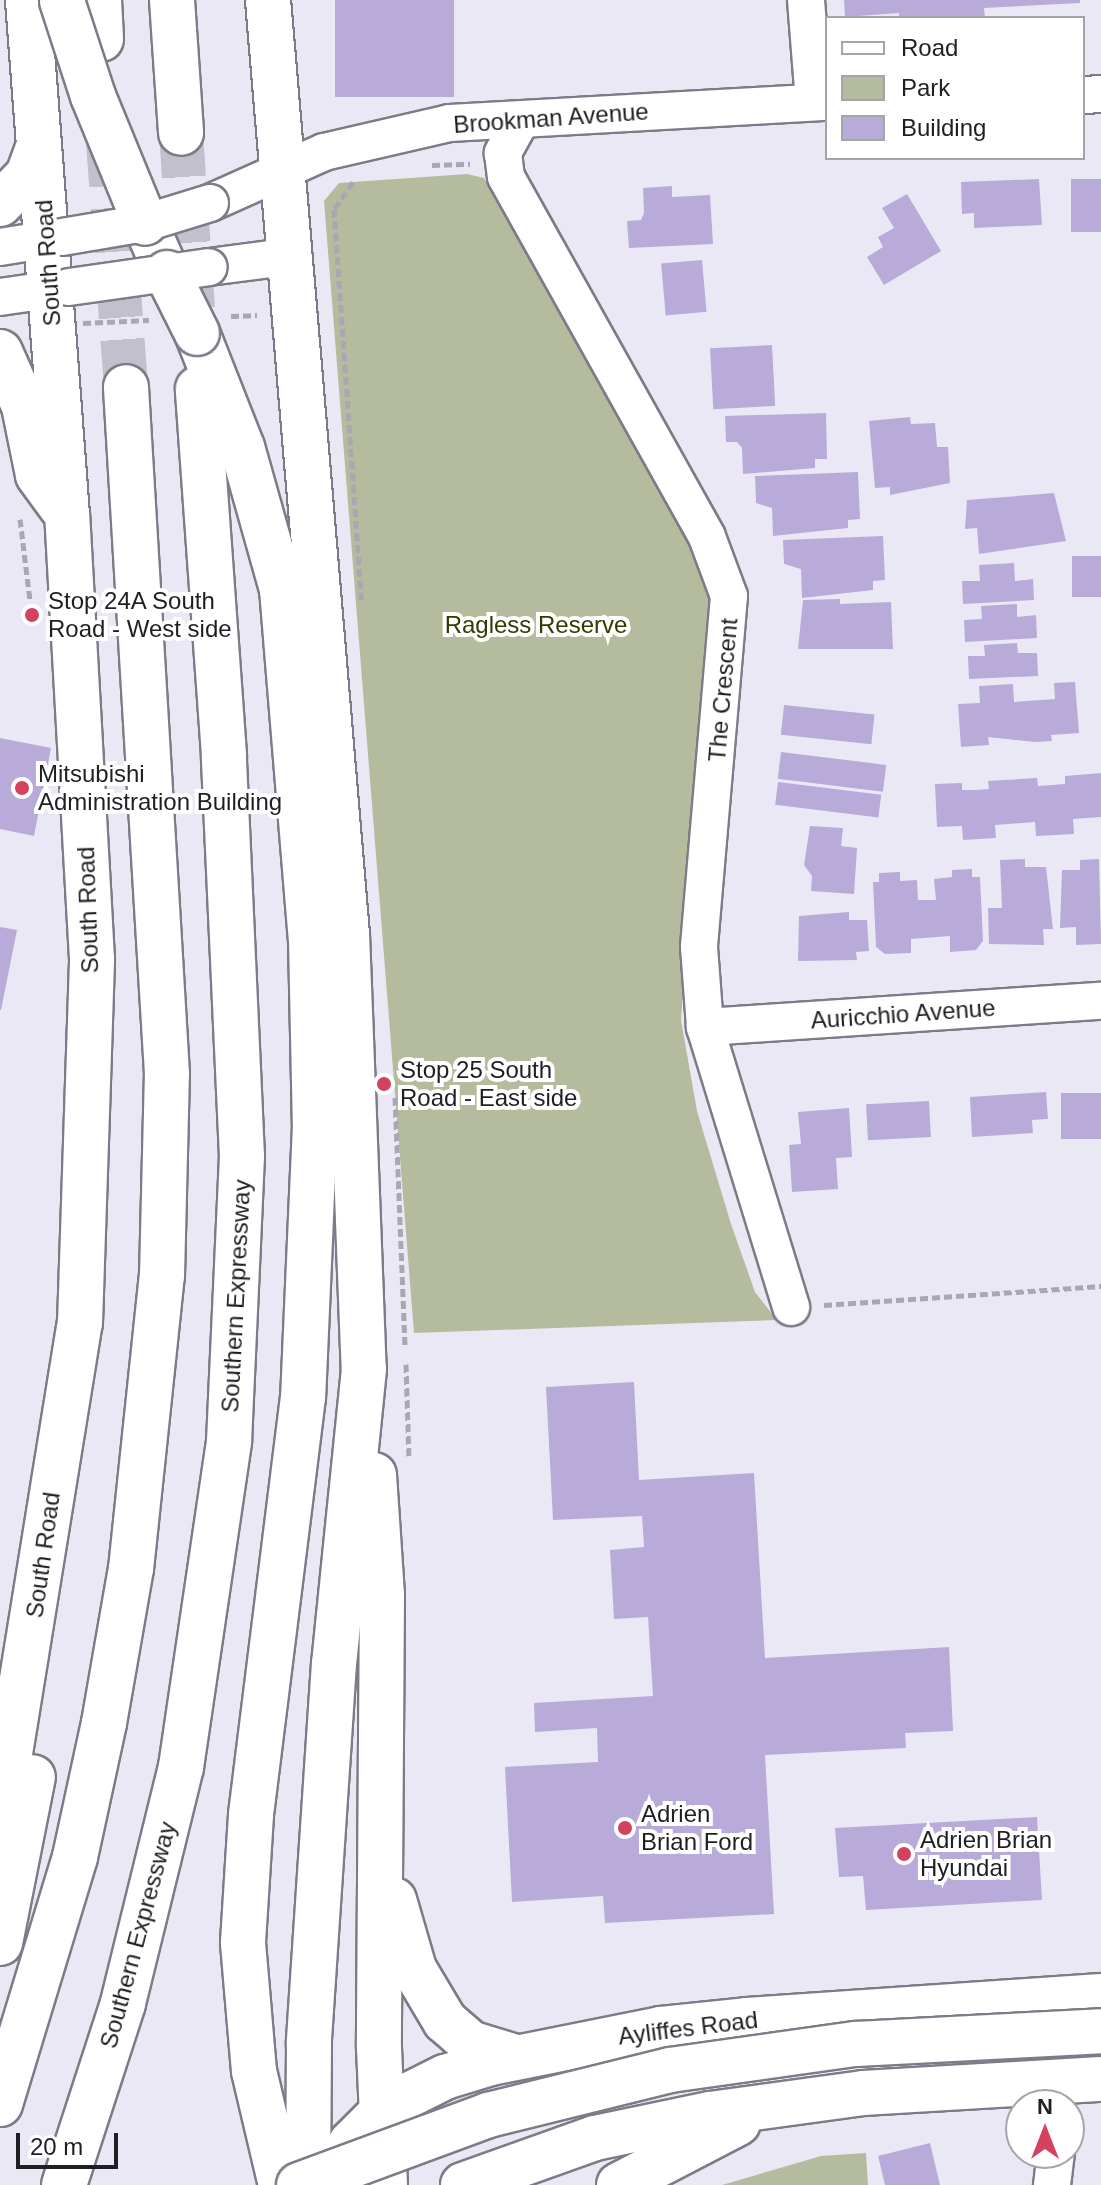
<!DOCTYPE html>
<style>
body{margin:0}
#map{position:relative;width:1101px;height:2185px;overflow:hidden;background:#ebe8f6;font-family:Arial,sans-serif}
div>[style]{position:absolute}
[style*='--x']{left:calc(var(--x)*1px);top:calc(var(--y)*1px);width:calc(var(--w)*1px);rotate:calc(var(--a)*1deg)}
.green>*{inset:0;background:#b4bc9d}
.building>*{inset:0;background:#b8abda;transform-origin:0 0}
.highway-tunnel>*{height:44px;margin-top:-22px;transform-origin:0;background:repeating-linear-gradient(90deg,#c2c0cc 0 44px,transparent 0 66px)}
.path>*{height:5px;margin-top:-2.5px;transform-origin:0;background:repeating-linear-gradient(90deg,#a9a7b2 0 8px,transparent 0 12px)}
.roads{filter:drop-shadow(2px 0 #7e7a87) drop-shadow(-2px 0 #7e7a87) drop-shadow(0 2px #7e7a87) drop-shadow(0 -2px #7e7a87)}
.minor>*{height:36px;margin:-18px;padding:0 18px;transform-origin:18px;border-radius:18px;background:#fff}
.major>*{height:44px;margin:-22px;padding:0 22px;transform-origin:22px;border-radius:22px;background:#fff}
.highway>*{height:44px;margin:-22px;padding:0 22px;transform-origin:22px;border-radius:22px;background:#fff}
.path-bridge>*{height:5px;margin-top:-2.5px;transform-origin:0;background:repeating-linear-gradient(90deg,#a9a7b2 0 8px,transparent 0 12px)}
.bridges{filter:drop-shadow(2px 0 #7e7a87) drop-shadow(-2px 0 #7e7a87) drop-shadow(0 2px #7e7a87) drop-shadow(0 -2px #7e7a87)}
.minor-bridge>*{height:36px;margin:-18px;padding:0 18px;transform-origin:18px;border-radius:18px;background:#fff}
.highway-bridge>*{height:44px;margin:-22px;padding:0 22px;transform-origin:22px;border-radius:22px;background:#fff}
.dots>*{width:22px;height:22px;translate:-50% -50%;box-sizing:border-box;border:4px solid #fff;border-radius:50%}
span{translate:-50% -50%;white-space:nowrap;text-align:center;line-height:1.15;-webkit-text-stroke:8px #fff;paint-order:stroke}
.street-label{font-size:24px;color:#1f1e23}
.poi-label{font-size:24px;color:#1f1e23}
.left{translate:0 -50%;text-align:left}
.park-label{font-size:24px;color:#313a00}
.legend{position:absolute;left:825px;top:16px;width:260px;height:144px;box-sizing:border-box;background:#fff;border:2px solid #a5a5a7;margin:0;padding:10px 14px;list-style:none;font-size:24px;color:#1f1e23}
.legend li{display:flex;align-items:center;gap:16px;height:40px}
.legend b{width:40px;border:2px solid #a5a5a7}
.north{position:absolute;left:1005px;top:2089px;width:80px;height:80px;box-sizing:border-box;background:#fff;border:2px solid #a5a5a7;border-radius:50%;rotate:0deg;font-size:22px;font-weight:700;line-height:32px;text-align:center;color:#1f1e23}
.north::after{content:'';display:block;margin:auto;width:28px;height:36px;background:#d3435d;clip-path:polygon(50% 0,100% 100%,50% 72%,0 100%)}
.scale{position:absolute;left:16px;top:2133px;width:102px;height:36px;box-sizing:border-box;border:4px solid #1f1e23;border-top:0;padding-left:10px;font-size:24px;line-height:28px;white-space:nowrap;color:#1f1e23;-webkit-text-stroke:6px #fff;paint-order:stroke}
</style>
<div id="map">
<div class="green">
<i style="clip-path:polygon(467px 174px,484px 178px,679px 516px,712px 589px,681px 1020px,697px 1111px,731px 1224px,755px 1292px,777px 1320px,414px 1333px,324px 201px,339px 183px)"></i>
<i style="clip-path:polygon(866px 2153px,868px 2185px,722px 2185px,821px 2156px)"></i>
</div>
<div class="building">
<i style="left:335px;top:0;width:119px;height:97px"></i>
<i style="clip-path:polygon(844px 0,1080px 0,1080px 3px,984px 8px,985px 18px,899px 18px,899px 13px,845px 17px)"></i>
<i style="clip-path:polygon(1039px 179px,1042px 225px,974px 228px,974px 213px,962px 214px,961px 182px)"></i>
<i style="left:1101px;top:179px;width:53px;height:30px;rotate:90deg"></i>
<i style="clip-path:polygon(672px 186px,672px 197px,710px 195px,713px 244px,629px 248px,627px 221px,641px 220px,644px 213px,643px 188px)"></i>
<i style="clip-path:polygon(907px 194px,941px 251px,884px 285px,867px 257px,883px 247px,878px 237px,894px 228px,882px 208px)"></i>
<i style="left:702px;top:260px;width:52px;height:41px;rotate:85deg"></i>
<i style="left:772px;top:345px;width:61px;height:62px;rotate:87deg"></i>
<i style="clip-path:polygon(826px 413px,827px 459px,815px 459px,815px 468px,743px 474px,742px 448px,737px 442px,726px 442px,725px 416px)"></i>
<i style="clip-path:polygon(910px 417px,911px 424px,935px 423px,937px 447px,948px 447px,950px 483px,890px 495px,890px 487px,875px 488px,869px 421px)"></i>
<i style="clip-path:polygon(858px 472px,860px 519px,848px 520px,848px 528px,773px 536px,772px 508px,756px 503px,755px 476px)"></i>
<i style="clip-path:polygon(1054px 493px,1066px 541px,979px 554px,977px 528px,965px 529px,967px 500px)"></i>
<i style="clip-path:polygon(883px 536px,885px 580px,873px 581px,873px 590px,802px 598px,801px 569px,784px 564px,783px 540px)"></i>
<i style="left:1101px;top:556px;width:41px;height:29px;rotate:90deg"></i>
<i style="clip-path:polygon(1014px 563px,1015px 581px,1033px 579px,1034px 600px,963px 604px,962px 581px,980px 581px,979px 565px)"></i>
<i style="clip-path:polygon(840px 599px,840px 604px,891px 602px,893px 649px,798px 649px,803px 600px)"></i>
<i style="clip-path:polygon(1017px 604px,1017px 617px,1036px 615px,1037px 638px,965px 642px,964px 620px,982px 619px,981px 606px)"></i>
<i style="clip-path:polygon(1017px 643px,1018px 653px,1037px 653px,1038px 676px,969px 679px,968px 656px,985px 656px,984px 645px)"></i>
<i style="clip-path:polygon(1075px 682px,1079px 733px,1051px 735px,1052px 741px,1035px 742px,988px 737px,989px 745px,961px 747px,958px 704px,980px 703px,979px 686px,1013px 684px,1014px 702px,1055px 699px,1054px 683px)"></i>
<i style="left:784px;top:705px;width:91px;height:30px;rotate:6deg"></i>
<i style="clip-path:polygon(0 738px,51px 748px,34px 836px,0 829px)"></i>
<i style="left:781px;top:752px;width:106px;height:27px;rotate:7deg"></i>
<i style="clip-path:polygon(1101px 773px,1101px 817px,1073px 819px,1074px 834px,1036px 836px,1035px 822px,995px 825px,996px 838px,963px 840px,962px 826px,937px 827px,935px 784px,962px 783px,962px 790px,975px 790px,989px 789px,988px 781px,1037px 778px,1038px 786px,1053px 785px,1065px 784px,1065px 776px)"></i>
<i style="left:778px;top:782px;width:104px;height:23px;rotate:7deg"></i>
<i style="clip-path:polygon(810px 826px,843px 828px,841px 846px,857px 848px,854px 894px,811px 891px,812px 876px,804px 865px)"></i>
<i style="clip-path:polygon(1025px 859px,1025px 867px,1046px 867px,1053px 929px,1043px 929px,1044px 945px,989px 944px,988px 908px,1002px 908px,1000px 860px)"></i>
<i style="clip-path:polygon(1099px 859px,1101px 944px,1076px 945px,1076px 927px,1060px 928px,1062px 870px,1080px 870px,1080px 860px)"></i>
<i style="clip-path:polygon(972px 869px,972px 877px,980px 877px,983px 941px,976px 950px,950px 952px,950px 936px,911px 939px,911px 953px,885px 954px,876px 947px,873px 882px,879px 882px,879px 873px,900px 872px,900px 881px,917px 880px,918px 900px,936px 900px,934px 879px,952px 877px,952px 870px)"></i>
<i style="clip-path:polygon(849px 912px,849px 920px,867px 920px,869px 951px,856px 952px,857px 960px,798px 961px,799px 916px)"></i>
<i style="clip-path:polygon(0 927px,17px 930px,1px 1010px,0 1010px)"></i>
<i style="clip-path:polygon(1046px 1092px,1048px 1119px,1032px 1120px,1033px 1133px,972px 1137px,970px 1097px)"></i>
<i style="left:1101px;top:1093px;width:46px;height:40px;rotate:90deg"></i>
<i style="left:929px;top:1101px;width:36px;height:63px;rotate:87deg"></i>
<i style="clip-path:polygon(849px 1108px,852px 1157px,836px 1158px,838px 1189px,792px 1192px,789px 1145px,801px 1144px,798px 1112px)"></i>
<i style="clip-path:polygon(634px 1382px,639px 1480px,754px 1473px,765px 1658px,949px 1647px,953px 1731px,905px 1733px,906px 1748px,765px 1755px,774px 1914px,605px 1923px,603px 1896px,512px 1902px,505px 1767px,598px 1762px,597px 1728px,535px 1732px,534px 1703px,653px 1696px,648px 1617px,614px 1619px,610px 1550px,644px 1547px,642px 1516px,553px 1520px,546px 1387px)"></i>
<i style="clip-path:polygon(1037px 1817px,1042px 1900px,866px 1910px,863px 1876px,839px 1877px,835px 1828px)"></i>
<i style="clip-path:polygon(930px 2143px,940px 2185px,885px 2185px,878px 2156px)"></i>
</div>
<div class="highway-tunnel">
<i style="--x:181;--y:133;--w:177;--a:86.1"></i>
<i style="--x:108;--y:142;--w:246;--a:85.8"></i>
</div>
<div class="path">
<i style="--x:432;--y:165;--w:38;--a:-2"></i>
<i style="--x:353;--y:182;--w:33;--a:125"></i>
<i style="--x:334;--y:209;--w:392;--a:86"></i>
<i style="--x:231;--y:316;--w:26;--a:-2"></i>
<i style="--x:20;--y:519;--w:82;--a:83"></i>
<i style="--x:395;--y:1097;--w:249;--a:87.7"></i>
<i style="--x:824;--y:1305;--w:278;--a:-3.9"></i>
<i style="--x:406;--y:1364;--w:94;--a:88.2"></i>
</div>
<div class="roads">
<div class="minor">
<i style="--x:806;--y:0;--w:102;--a:85.5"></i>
<i style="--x:1083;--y:95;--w:18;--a:-3"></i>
<i style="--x:521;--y:120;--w:38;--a:119"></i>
<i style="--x:503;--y:153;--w:24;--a:83"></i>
<i style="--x:506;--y:177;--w:412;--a:60.8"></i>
<i style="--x:707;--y:537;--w:63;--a:69.6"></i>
<i style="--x:729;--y:596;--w:352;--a:94.9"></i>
<i style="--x:699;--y:947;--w:80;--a:85.7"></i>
<i style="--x:705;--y:1027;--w:293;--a:72.9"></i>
<i style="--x:210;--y:203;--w:125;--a:-24.1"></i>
<i style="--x:324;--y:152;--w:129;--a:-13"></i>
<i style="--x:450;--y:123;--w:378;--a:-3.2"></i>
<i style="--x:0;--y:247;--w:63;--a:-9.2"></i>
<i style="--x:209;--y:267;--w:84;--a:-7.5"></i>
<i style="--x:0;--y:297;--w:70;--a:-8.2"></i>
<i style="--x:705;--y:1027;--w:397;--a:-3.8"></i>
<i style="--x:1052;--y:2185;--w:32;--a:-83"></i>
</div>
<div class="major">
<i style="--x:326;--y:2185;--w:49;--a:-59.2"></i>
<i style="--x:351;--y:2143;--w:54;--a:-45"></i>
<i style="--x:389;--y:2105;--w:63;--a:-26.6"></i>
<i style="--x:445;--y:2077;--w:48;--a:-16.9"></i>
<i style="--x:491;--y:2063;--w:173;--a:-11.3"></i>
<i style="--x:661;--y:2029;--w:86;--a:-6"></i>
<i style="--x:747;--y:2020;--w:355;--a:-3.9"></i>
<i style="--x:463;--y:2185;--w:140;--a:-19.6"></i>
<i style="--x:595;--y:2138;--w:117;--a:-11.8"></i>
<i style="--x:710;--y:2114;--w:155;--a:-7.8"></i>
<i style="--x:864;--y:2093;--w:237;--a:-3.4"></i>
<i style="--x:619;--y:2185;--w:134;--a:-27.5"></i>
</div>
<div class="highway">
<i style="--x:99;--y:0;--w:39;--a:87"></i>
<i style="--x:172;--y:0;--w:133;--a:86.1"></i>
<i style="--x:268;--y:0;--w:937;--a:85.17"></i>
<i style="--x:347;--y:934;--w:435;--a:87.8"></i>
<i style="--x:364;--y:1369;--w:296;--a:95.8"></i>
<i style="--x:334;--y:1663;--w:382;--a:93.8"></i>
<i style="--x:309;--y:2044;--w:141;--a:90.4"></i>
<i style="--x:0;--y:204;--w:40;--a:-46"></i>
<i style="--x:28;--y:175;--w:32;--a:-70"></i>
<i style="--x:145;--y:223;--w:55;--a:66.3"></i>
<i style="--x:197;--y:333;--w:123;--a:68.5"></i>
<i style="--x:242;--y:447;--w:148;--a:74.3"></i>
<i style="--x:282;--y:589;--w:352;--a:85.3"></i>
<i style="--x:311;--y:940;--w:185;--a:88.8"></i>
<i style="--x:315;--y:1125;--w:272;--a:92.5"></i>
<i style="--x:303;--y:1397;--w:421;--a:97.1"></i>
<i style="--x:251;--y:1815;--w:128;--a:93.6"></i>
<i style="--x:243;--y:1943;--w:128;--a:85.1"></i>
<i style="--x:254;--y:2071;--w:117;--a:76.7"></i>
<i style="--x:0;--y:352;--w:59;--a:66"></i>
<i style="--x:24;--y:406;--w:70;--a:78.5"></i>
<i style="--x:38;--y:475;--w:39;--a:54"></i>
<i style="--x:374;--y:1475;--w:120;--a:86.2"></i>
<i style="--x:382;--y:1595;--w:453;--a:90.4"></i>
<i style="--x:379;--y:2048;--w:137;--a:87.5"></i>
<i style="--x:0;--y:1815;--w:498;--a:-80.8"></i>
<i style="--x:80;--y:1323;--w:364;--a:-88.1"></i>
<i style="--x:92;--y:959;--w:445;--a:-93.2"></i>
<i style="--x:67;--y:515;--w:516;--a:-94.33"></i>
<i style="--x:394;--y:1900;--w:72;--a:73.8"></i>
<i style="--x:414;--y:1969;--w:61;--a:59.2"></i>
<i style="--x:445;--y:2021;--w:33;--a:41"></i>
<i style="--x:470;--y:2043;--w:48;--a:16.9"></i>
<i style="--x:0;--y:1943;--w:169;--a:-78.8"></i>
<i style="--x:0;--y:2104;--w:258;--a:-73.1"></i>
<i style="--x:75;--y:1857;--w:137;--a:-77.8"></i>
<i style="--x:104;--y:1723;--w:156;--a:-80.1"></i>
<i style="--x:131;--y:1569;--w:295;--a:-84"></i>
<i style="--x:162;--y:1276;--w:202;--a:-88.6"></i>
<i style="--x:167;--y:1074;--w:688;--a:-93.42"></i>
<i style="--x:64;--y:2185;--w:191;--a:-72"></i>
<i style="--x:123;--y:2003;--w:243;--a:-76.2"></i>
<i style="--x:181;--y:1767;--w:329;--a:-81.6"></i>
<i style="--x:229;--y:1442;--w:285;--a:-87.4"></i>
<i style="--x:242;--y:1157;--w:402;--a:-92.6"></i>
<i style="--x:224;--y:755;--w:367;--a:-94.1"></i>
</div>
</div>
<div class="path-bridge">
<i style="--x:83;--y:323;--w:66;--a:-2.6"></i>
</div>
<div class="bridges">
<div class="minor-bridge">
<i style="--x:62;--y:237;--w:84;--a:-9.6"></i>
<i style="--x:145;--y:223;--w:68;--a:-17.1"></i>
<i style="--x:69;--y:287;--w:141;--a:-8.1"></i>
</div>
<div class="highway-bridge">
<i style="--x:62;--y:1;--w:100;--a:71.9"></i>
<i style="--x:93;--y:96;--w:137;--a:67.7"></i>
<i style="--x:167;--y:273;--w:67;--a:63.4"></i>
<i style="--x:299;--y:2185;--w:202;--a:-20.3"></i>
<i style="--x:488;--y:2115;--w:187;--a:-13.9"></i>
<i style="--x:670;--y:2070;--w:188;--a:-8"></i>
<i style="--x:856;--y:2044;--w:245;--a:-3"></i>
</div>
</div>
<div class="dots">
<i style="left:32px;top:615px;background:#d3435d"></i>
<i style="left:22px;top:788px;background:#d3435d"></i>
<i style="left:384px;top:1084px;background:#d3435d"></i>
<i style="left:625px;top:1828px;background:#d3435d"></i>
<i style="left:904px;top:1854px;background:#d3435d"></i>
</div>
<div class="street-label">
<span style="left:551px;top:118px;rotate:-4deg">Brookman Avenue</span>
<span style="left:48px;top:263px;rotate:-94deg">South Road</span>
<span style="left:723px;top:690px;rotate:-85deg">The Crescent</span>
<span style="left:88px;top:910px;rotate:-92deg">South Road</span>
<span style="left:903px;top:1014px;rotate:-4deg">Auricchio Avenue</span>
<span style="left:236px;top:1296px;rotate:-87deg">Southern Expressway</span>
<span style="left:43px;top:1555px;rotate:-82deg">South Road</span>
<span style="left:138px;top:1935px;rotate:-75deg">Southern Expressway</span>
<span style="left:688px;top:2028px;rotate:-7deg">Ayliffes Road</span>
</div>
<div class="poi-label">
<span class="left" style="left:48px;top:615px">Stop 24A South<br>Road - West side</span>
<span class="left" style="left:38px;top:788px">Mitsubishi<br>Administration Building</span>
<span class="left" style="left:400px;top:1084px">Stop 25 South<br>Road - East side</span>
<span class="left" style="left:641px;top:1828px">Adrien<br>Brian Ford</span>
<span class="left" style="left:920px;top:1854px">Adrien Brian<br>Hyundai</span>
</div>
<div class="park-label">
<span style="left:536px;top:625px">Ragless Reserve</span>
</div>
<ul class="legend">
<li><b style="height:10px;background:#fff"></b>Road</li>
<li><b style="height:22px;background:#b4bc9d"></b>Park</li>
<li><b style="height:22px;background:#b8abda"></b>Building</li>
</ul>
<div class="north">N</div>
<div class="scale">20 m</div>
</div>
